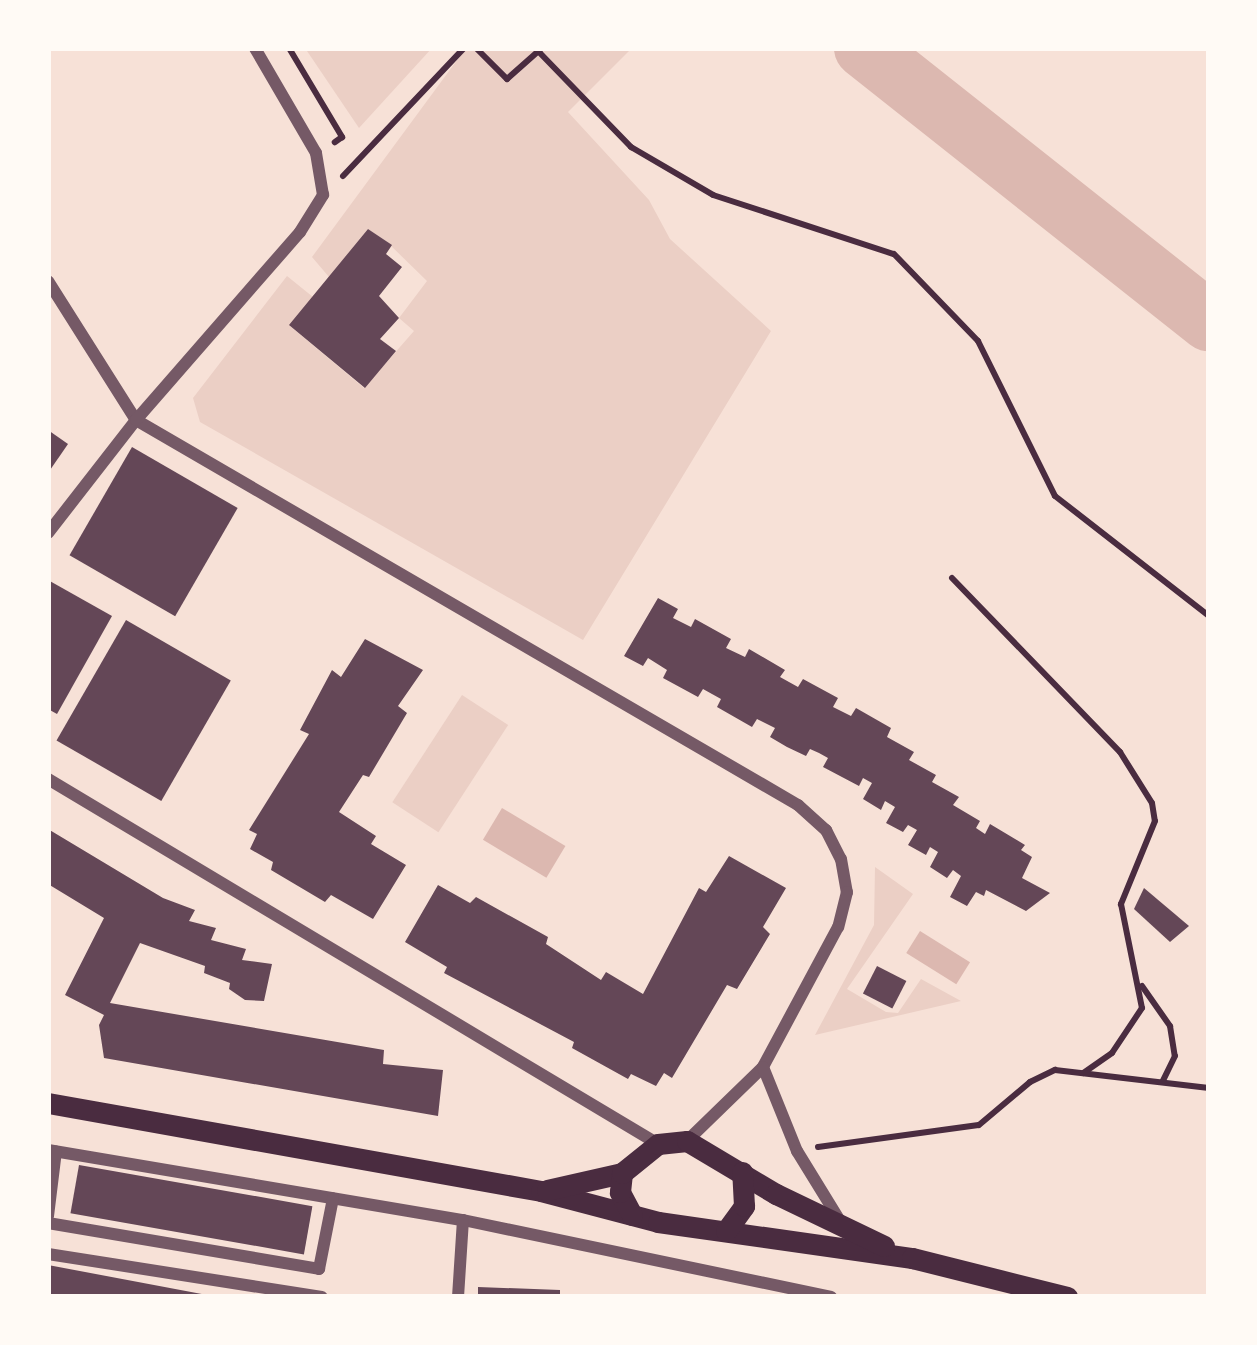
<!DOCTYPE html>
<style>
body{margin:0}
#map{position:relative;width:1257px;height:1345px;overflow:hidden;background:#f7e1d7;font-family:"Roboto Condensed",sans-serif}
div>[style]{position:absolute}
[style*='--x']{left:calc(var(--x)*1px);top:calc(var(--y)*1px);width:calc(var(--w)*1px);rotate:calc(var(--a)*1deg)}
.green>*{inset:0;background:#ebcfc5;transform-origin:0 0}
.water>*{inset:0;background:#dcb8b0;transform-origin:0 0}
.river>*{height:60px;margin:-30px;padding:0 30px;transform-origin:30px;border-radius:30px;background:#dcb8b0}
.building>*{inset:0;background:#644757;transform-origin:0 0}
.path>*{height:6px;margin:-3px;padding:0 3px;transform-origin:3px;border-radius:3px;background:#4a2c40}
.minor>*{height:12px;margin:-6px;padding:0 6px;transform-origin:6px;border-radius:6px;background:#755966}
.secondary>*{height:21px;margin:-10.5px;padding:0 10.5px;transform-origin:10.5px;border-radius:10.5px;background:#4a2c40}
span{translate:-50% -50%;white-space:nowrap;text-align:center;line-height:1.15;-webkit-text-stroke:12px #fffaf5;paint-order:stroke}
.frame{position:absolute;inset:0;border:51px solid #fffaf5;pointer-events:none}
</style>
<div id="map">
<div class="green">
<i style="clip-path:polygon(305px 48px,432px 48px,359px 128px)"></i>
<i style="clip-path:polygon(466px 48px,632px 48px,568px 112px,649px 200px,670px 239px,771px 331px,583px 640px,200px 422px,193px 398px,287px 276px,313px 297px,290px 326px,364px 388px,414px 331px,399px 318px,427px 281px,386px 241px,368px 229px,329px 277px,312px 257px)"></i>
<i style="left:462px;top:695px;width:55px;height:128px;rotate:33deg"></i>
<i style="clip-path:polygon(875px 867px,913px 894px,847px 989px,886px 1012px,898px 1013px,921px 979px,961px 1001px,815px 1035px,874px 925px)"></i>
</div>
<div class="water">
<i style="left:502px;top:808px;width:74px;height:37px;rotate:31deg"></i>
<i style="left:920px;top:931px;width:59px;height:26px;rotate:32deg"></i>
</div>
<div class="river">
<i style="--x:864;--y:48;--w:440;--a:38.4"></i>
</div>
<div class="building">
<i style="clip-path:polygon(368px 229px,392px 245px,386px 254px,402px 267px,379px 296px,399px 318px,380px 339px,396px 351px,365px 388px,289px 325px)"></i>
<i style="clip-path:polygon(48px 430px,68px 444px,48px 473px)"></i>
<i style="left:132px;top:447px;width:122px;height:125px;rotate:30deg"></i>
<i style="clip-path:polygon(48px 580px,112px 616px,57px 714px,48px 709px)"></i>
<i style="clip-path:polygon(658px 598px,678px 609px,673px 618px,691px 627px,695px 619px,731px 639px,726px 648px,745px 657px,749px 649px,785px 670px,780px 677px,798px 687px,803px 679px,838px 698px,833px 707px,851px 716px,856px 708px,891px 728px,887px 737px,914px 752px,909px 760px,936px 775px,932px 782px,959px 797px,953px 805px,980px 821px,976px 828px,985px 834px,990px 824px,1025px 845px,1021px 850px,1032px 857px,1022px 878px,1050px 893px,1026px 911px,986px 890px,984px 896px,976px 892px,967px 906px,950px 897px,961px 876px,953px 870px,947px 878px,930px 867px,938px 852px,930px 847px,926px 855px,908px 845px,917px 830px,908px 825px,903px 832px,886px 823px,895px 807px,885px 801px,881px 810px,863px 799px,872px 783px,863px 778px,859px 786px,823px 767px,828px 758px,819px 753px,810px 749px,806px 756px,787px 747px,770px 737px,775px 728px,757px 719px,752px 727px,717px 707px,721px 699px,703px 689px,698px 697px,663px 678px,667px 670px,648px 658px,643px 666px,624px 656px)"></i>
<i style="left:126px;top:620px;width:121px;height:139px;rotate:30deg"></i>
<i style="clip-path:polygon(365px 639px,423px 670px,398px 706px,407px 713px,369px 777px,363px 775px,339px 812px,376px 836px,371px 844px,406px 865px,373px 919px,331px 895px,325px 902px,271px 870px,273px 862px,250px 849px,257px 834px,249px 830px,309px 734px,300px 730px,332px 670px,341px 677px)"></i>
<i style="clip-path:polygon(48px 829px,163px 898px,195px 910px,189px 921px,216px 928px,211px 940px,246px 949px,242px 960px,272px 964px,264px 1001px,245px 1000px,229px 989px,230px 983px,204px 973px,205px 966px,140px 943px,110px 1003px,384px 1050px,383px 1064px,443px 1070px,438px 1116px,104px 1058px,99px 1025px,104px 1015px,65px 995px,104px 918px,48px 884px)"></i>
<i style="clip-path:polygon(729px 856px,786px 888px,763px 927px,770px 934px,737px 989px,727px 985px,672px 1078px,664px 1073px,656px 1086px,631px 1074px,628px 1079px,572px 1048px,574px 1042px,444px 973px,447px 967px,405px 942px,438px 885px,470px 903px,476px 897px,548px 937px,546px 944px,601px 980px,606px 972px,643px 994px,699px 888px,706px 892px)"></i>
<i style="clip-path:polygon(1144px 888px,1189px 926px,1170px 942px,1134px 909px)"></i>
<i style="left:877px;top:966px;width:33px;height:31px;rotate:27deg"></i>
<i style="left:79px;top:1165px;width:237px;height:49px;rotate:10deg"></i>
<i style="clip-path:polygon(48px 1265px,207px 1295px,207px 1297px,48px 1297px)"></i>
<i style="clip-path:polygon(478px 1287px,560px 1290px,560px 1297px,478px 1297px)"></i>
</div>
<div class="path">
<i style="--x:289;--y:48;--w:104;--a:59.2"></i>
<i style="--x:342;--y:137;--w:9;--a:144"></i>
<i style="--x:476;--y:48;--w:44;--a:45"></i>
<i style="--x:507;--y:79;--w:47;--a:-41.5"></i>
<i style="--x:538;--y:51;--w:134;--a:45.9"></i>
<i style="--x:631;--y:147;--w:95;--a:30.3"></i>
<i style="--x:713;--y:195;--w:190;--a:18.1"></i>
<i style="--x:894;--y:254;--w:121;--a:46"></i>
<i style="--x:978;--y:341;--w:173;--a:63.6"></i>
<i style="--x:1055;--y:496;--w:195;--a:37.9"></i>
<i style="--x:343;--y:176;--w:176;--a:-46.6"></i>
<i style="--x:952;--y:578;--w:242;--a:46"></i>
<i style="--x:1120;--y:752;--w:60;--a:57.9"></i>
<i style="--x:1152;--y:803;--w:18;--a:81"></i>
<i style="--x:1155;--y:821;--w:90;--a:112.3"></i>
<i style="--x:1121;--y:904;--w:106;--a:78.6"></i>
<i style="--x:1142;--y:1008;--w:54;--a:123.7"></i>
<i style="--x:1112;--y:1053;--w:35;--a:145"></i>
<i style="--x:1142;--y:986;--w:49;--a:55"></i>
<i style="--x:1170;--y:1026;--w:30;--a:81"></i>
<i style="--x:1175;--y:1056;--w:28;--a:116"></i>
<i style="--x:818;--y:1147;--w:162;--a:-7.8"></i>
<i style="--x:979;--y:1125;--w:67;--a:-40.1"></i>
<i style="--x:1030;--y:1082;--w:28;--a:-26"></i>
<i style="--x:1055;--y:1070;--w:155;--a:6.7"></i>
</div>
<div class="minor">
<i style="--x:48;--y:281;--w:165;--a:57.7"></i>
<i style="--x:136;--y:420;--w:766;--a:30.18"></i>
<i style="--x:798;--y:805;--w:38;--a:42"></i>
<i style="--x:826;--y:830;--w:33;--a:63"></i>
<i style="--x:841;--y:859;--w:34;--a:80"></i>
<i style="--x:847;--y:892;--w:36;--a:104"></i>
<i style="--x:838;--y:927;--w:159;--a:118.2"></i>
<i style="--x:763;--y:1067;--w:106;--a:135.8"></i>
<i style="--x:48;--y:533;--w:143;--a:-52.1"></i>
<i style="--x:136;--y:420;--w:249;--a:-48.9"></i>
<i style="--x:300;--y:232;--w:44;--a:-58.1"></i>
<i style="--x:323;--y:195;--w:43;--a:-99.5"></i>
<i style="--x:316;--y:153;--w:121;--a:-120.2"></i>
<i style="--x:48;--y:779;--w:711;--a:30.89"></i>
<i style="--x:763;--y:1067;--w:91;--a:68"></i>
<i style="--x:797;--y:1151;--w:82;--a:58.4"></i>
<i style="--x:48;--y:1150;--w:421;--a:9.6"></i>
<i style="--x:463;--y:1220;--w:376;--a:11.8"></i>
<i style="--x:48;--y:1216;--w:65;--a:-83"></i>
<i style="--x:48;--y:1223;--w:275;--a:9.6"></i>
<i style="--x:319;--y:1269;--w:72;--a:-78.8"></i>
<i style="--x:48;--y:1254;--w:277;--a:8.9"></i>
<i style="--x:458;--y:1297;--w:77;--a:-86.3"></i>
</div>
<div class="secondary">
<i style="--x:48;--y:1103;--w:501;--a:10.12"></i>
<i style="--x:541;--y:1191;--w:121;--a:14.8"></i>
<i style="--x:658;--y:1222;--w:257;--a:8.1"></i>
<i style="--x:912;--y:1258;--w:160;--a:14.1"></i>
<i style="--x:547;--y:1190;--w:77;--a:-12.8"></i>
<i style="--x:632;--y:1215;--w:26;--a:-118"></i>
<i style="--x:620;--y:1192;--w:19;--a:-84"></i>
<i style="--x:622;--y:1173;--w:46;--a:-38.9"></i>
<i style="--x:658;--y:1144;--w:29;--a:-6"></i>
<i style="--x:687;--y:1141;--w:104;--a:30.8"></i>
<i style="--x:776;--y:1194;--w:120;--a:25.7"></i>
<i style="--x:726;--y:1231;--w:31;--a:-54"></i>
<i style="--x:744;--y:1206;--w:34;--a:-93"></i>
</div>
<div class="frame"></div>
</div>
